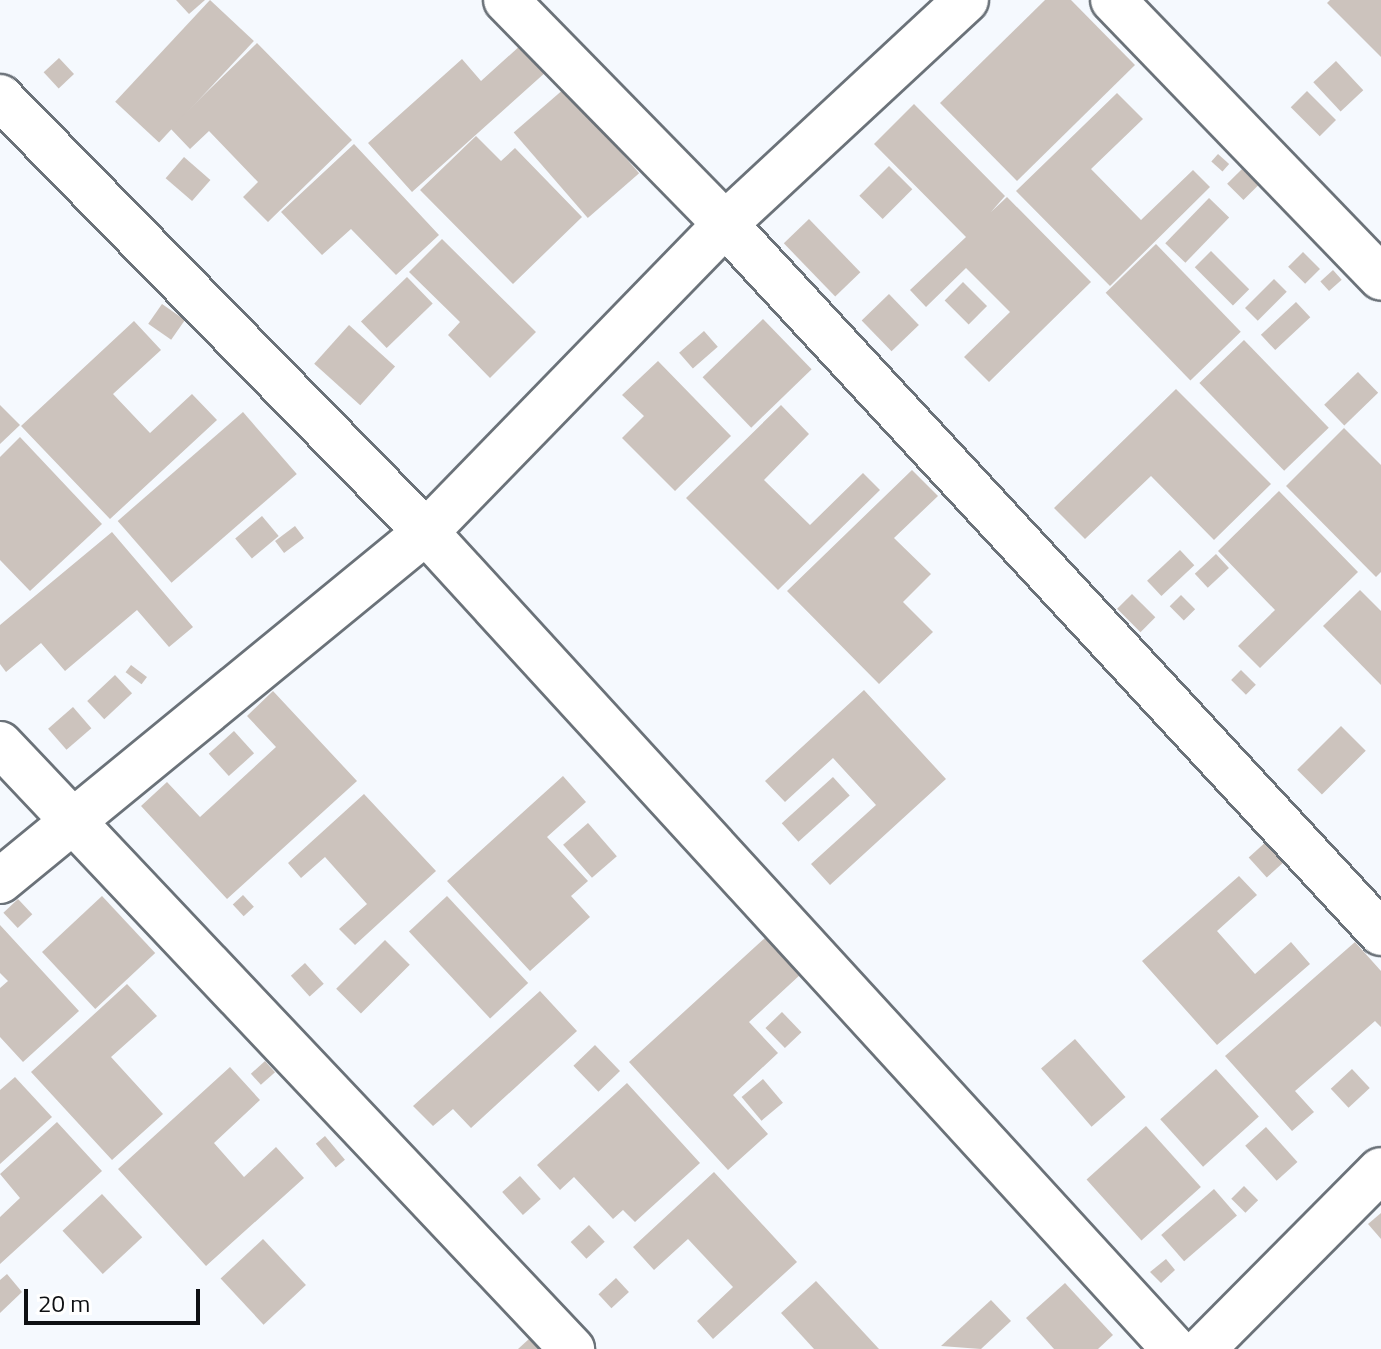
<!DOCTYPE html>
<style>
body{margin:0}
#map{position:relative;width:1381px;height:1349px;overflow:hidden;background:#f5f9fe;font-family:"Titillium Web",sans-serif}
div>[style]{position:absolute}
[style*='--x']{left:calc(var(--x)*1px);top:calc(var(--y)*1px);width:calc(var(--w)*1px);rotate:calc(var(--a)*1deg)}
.building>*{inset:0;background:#ccc3bd;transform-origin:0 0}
.roads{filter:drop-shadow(2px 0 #6b7279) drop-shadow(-2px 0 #6b7279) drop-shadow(0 2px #6b7279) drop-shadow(0 -2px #6b7279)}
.minor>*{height:44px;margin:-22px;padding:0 22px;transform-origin:22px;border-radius:22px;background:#fff}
span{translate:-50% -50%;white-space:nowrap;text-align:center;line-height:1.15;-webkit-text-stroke:6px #fff;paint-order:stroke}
.scale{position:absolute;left:24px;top:1289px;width:176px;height:36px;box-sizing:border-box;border:4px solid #0e1013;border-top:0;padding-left:10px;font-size:24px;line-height:28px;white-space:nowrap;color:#0e1013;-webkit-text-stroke:6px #fff;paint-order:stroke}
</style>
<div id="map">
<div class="building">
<i style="clip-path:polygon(176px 0,205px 0,189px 14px)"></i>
<i style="left:210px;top:0;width:60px;height:139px;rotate:43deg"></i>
<i style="clip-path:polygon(1045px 0,1071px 0,1135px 65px,1017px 181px,940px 103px)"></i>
<i style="clip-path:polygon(1330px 0,1381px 0,1381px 57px,1327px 3px)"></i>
<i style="clip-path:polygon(257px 43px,352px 140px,268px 222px,243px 197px,258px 182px,209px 131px,190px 149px,170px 128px)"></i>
<i style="clip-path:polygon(522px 44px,547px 71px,412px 192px,368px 143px,462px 59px,481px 81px)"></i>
<i style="left:59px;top:58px;width:22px;height:21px;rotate:47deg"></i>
<i style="left:1336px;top:61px;width:40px;height:31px;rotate:47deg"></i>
<i style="left:565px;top:88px;width:113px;height:68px;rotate:49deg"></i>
<i style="left:1307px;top:91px;width:41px;height:23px;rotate:45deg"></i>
<i style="clip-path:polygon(1117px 93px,1143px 119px,1091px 169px,1141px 220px,1193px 170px,1210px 187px,1110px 286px,1016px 191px)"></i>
<i style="clip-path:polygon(914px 104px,1005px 196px,991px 212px,1007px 197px,1091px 282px,989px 382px,964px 357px,1010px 312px,966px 268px,926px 307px,910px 290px,966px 237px,874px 144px)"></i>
<i style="clip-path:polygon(476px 136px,501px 161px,515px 148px,582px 217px,513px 284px,420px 190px)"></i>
<i style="clip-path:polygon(354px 144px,439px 235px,396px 275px,351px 229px,322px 255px,281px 212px)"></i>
<i style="left:1218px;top:154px;width:15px;height:10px;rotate:42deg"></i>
<i style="left:184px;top:157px;width:35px;height:28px;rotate:41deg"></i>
<i style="left:889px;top:166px;width:33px;height:42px;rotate:45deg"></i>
<i style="left:1242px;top:169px;width:23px;height:21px;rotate:45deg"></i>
<i style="left:1209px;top:198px;width:28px;height:63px;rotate:44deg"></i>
<i style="left:809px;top:219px;width:74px;height:35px;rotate:46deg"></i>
<i style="clip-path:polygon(442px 239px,536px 332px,490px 378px,448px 335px,460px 322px,409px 272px)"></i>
<i style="left:1156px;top:244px;width:122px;height:70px;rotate:46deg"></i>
<i style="left:1211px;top:251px;width:54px;height:23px;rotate:45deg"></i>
<i style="left:1303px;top:252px;width:24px;height:21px;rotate:45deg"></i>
<i style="left:1333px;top:270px;width:13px;height:17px;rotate:48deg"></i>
<i style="left:407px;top:277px;width:37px;height:64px;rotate:46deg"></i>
<i style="left:1274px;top:279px;width:18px;height:41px;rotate:45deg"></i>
<i style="left:963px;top:282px;width:34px;height:26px;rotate:45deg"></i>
<i style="left:889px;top:294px;width:43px;height:38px;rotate:46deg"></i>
<i style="left:1296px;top:302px;width:21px;height:48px;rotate:47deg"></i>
<i style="left:162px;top:304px;width:28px;height:24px;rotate:35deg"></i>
<i style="left:763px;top:319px;width:70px;height:84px;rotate:46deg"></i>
<i style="clip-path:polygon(134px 321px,161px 350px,113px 394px,150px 433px,192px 394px,217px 420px,110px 519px,21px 426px)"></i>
<i style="left:349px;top:325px;width:62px;height:52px;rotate:42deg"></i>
<i style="left:704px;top:331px;width:21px;height:33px;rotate:49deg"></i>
<i style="left:1244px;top:340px;width:122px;height:62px;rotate:46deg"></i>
<i style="clip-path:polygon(658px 361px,731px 436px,675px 491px,622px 438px,644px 416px,622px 395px)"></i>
<i style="left:1358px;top:372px;width:29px;height:47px;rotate:46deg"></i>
<i style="clip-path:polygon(1176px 389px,1271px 484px,1214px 540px,1151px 476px,1085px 539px,1054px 508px)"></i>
<i style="clip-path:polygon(0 405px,20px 425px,0 444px)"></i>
<i style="clip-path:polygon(781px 405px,809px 434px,764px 480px,810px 525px,863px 473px,880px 490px,778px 590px,686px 498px)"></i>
<i style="left:243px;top:412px;width:82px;height:166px;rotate:49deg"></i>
<i style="clip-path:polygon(1344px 428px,1381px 465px,1381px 572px,1376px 577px,1286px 486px)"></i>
<i style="clip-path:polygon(20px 437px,102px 524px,30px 591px,0 560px,0 457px)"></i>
<i style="clip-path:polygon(912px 470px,938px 496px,894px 538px,931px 574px,903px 602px,933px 632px,879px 684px,787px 591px)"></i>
<i style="clip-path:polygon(1279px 491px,1358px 572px,1260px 668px,1238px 646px,1275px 610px,1218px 551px)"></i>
<i style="left:262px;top:516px;width:26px;height:35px;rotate:50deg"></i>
<i style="left:295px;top:526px;width:15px;height:25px;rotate:53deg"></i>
<i style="clip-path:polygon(112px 532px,193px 627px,169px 647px,137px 610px,65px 671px,41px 643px,6px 672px,0 664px,0 625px)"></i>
<i style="left:1180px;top:550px;width:21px;height:45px;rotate:47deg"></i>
<i style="left:1216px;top:554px;width:19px;height:29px;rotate:47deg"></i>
<i style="clip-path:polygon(1360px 590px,1381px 611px,1381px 685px,1323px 626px)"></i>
<i style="left:1132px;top:594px;width:33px;height:21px;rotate:45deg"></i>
<i style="left:1181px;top:595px;width:20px;height:16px;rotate:45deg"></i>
<i style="left:131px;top:665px;width:20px;height:9px;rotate:37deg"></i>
<i style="left:1241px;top:670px;width:21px;height:14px;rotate:45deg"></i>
<i style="left:115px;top:675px;width:25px;height:38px;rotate:47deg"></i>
<i style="clip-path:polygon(864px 690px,946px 779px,830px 885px,811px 864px,876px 805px,833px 758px,785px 802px,765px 781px)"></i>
<i style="clip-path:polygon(273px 691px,357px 781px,227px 899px,141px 806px,167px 782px,200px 817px,276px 747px,247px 716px)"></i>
<i style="left:73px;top:707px;width:28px;height:33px;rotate:49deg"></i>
<i style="left:1341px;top:726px;width:35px;height:62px;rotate:45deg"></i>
<i style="left:234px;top:731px;width:30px;height:34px;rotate:48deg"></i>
<i style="clip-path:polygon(563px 776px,586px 802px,547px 837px,588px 881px,571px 896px,590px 917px,530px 971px,447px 881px)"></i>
<i style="left:833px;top:777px;width:25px;height:69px;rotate:48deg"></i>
<i style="clip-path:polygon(364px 794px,436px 871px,355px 945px,339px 929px,367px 904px,325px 857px,301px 878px,288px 863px)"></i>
<i style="left:588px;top:823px;width:44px;height:33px;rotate:49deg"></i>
<i style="left:1268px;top:840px;width:27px;height:26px;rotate:48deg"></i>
<i style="clip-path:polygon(1239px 876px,1257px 895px,1217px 931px,1255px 974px,1291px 942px,1310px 964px,1217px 1045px,1142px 961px)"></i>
<i style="left:243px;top:895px;width:16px;height:14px;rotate:47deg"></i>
<i style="left:102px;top:896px;width:78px;height:82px;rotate:47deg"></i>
<i style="left:447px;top:896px;width:119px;height:52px;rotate:47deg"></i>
<i style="left:18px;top:899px;width:21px;height:20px;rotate:47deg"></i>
<i style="clip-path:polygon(0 925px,79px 1011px,23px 1062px,0 1037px,0 988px,8px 981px,0 973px)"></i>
<i style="clip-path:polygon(766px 937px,801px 974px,749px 1022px,778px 1053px,733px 1095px,768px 1134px,728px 1170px,629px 1062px)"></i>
<i style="left:385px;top:940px;width:35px;height:69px;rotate:45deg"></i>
<i style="clip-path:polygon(1355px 942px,1381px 971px,1381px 1027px,1375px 1021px,1295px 1091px,1314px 1112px,1292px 1131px,1225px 1056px)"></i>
<i style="left:305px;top:963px;width:28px;height:19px;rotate:48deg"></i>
<i style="clip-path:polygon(127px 984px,157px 1016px,111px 1057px,163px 1114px,112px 1160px,31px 1072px)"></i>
<i style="clip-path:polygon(540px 991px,577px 1031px,471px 1128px,453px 1109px,433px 1126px,413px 1106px)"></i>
<i style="left:782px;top:1012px;width:28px;height:23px;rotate:46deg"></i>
<i style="left:1075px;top:1039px;width:77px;height:45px;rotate:49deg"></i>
<i style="left:595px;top:1045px;width:36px;height:30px;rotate:46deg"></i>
<i style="left:265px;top:1061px;width:15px;height:19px;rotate:48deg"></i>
<i style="clip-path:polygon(230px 1067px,260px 1100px,214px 1143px,244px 1177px,276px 1147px,304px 1178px,206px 1266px,118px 1169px)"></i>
<i style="left:1216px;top:1069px;width:64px;height:75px;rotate:48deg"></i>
<i style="left:1352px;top:1069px;width:26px;height:29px;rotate:47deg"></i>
<i style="clip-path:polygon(15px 1077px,52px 1117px,0 1164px,0 1090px)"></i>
<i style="left:763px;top:1079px;width:31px;height:28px;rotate:50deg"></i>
<i style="clip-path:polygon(627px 1083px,700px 1163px,635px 1222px,623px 1210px,613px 1219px,574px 1177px,560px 1190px,537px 1165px)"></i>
<i style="clip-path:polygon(57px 1122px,102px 1171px,0 1264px,0 1217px,20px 1198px,0 1174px)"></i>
<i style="left:1146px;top:1126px;width:82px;height:80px;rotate:48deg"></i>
<i style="left:1266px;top:1127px;width:47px;height:28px;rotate:48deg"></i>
<i style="left:325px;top:1136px;width:31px;height:12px;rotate:50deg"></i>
<i style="clip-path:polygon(714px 1172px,797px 1262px,713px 1339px,697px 1321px,733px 1287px,688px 1239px,654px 1270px,633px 1247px)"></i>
<i style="left:520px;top:1176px;width:31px;height:24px;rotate:48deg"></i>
<i style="left:1244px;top:1186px;width:20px;height:18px;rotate:45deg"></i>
<i style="left:1214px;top:1189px;width:35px;height:70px;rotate:49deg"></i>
<i style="left:102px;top:1194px;width:59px;height:54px;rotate:47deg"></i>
<i style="clip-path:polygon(1381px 1213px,1381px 1239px,1368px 1224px)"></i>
<i style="left:589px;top:1225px;width:23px;height:25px;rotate:47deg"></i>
<i style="left:263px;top:1239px;width:63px;height:58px;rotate:47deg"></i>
<i style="clip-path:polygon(1166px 1259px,1175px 1270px,1161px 1283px,1150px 1272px)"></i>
<i style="clip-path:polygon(7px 1274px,22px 1292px,0 1313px,0 1280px)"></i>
<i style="left:616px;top:1278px;width:19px;height:24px;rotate:47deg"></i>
<i style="clip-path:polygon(816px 1281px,879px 1349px,814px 1349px,781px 1313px)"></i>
<i style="clip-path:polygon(1065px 1283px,1113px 1335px,1098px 1349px,1054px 1349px,1026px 1318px)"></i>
<i style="clip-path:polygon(991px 1300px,1011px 1321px,981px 1349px,941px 1346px)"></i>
<i style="clip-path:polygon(541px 1328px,561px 1349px,518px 1349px)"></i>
</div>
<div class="roads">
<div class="minor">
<i style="--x:506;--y:0;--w:313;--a:45.6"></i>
<i style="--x:725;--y:224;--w:966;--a:47.22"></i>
<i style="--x:1113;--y:0;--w:386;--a:46"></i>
<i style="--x:0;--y:97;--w:609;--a:45.6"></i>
<i style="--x:426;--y:532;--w:1108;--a:47.52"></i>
<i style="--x:0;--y:744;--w:833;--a:46.61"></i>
<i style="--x:0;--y:881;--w:551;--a:-39.33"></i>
<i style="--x:426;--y:532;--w:429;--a:-45.8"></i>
<i style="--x:725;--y:224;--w:329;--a:-42.9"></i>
<i style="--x:1203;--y:1349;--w:252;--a:-45.2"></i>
</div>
</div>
<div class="scale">20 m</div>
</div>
